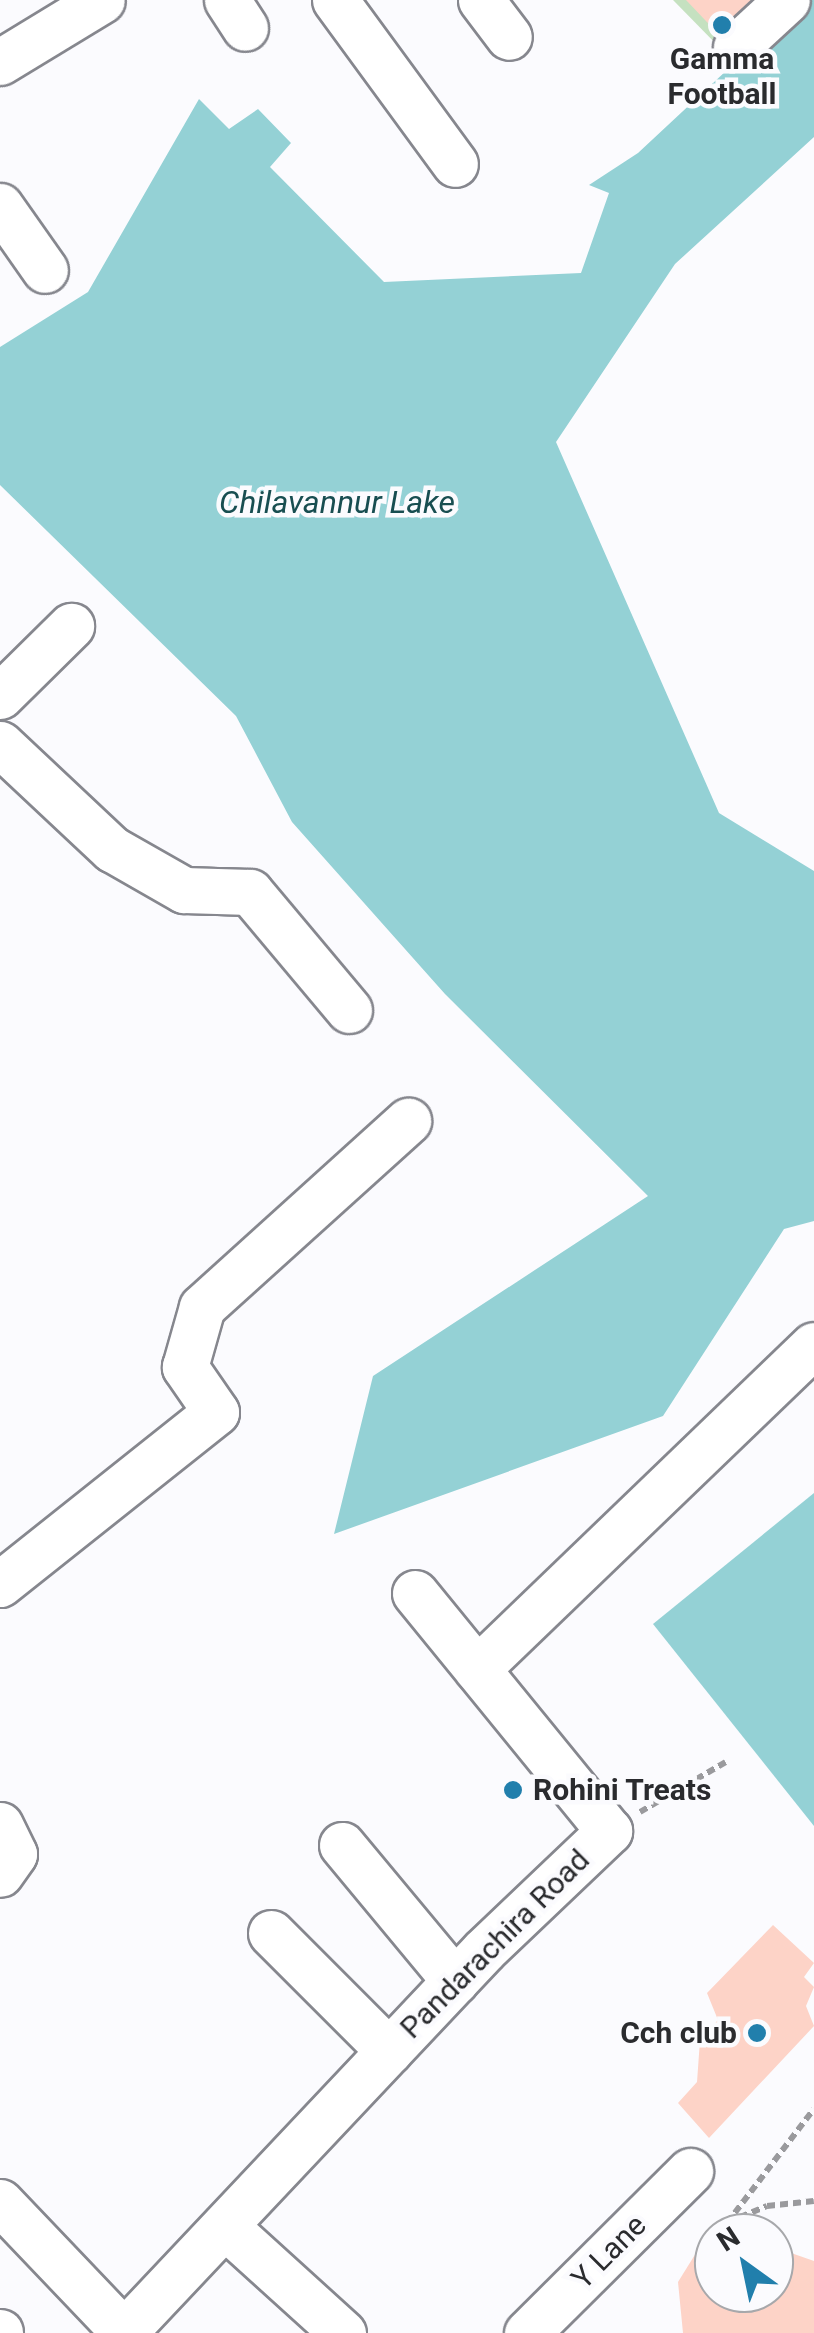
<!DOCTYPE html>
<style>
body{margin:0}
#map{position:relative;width:814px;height:2333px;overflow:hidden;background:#fbfbfe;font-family:Roboto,sans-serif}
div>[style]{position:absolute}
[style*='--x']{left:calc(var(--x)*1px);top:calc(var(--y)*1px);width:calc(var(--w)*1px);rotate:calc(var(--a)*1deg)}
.green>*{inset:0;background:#c5e1c0}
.water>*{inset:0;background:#94d1d5}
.building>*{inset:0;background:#fdd3c7}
.path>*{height:6px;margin-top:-3px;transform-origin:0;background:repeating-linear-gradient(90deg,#9a9a9d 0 8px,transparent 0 13px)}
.roads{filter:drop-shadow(2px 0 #86878e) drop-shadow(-2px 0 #86878e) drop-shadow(0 2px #86878e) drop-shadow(0 -2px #86878e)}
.minor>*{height:45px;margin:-22.5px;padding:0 22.5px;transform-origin:22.5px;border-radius:22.5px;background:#fff}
.dots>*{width:28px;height:28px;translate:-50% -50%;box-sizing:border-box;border:5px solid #fbfbfe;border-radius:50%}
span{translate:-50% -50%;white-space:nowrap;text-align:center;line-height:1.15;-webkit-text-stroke:9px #fbfbfe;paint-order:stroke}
.poi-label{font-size:30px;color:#2a2b2e;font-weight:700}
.left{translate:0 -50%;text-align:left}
.right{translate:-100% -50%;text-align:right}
.street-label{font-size:30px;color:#2a2b2e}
.water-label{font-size:32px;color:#184e51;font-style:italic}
.north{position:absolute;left:694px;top:2213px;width:100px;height:100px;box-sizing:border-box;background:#fbfbfe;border:2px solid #a7a8ab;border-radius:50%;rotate:327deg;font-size:28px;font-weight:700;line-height:40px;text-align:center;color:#2a2b2e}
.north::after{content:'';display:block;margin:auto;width:35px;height:45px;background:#217fac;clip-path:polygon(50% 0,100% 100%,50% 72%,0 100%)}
</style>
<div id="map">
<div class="green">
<i style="clip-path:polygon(673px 0,774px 0,722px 50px)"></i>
</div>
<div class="water">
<i style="clip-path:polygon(802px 0,814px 0,814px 137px,675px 264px,556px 442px,719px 813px,814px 871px,814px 1221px,784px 1229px,663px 1416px,334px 1534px,373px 1376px,648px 1196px,445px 994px,292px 822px,236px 716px,0 485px,0 347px,88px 292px,199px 99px,229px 129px,258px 109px,291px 143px,270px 167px,384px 282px,581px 273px,609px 193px,589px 185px,638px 153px)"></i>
<i style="clip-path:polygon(814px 1493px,814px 1826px,653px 1624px)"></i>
</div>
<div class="building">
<i style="clip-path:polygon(686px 0,765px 0,724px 40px)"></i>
<i style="clip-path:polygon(773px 1925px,814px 1963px,804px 1977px,814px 1987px,806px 2006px,814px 2026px,709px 2138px,678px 2103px,697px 2082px,700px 2040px,718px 2020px,707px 1993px)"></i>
<i style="clip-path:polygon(714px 2245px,714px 2293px,774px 2293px,774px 2247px,814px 2261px,814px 2333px,683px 2333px,678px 2282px,696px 2253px)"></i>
</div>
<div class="path">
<i style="--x:640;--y:1812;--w:99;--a:-30.2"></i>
<i style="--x:728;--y:2222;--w:42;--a:-22.3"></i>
<i style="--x:767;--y:2206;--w:47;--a:-6.1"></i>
<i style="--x:727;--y:2223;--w:143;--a:-52.7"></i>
</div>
<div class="roads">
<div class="minor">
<i style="--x:227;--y:0;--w:33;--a:57"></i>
<i style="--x:335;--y:0;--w:203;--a:53.8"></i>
<i style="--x:481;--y:0;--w:46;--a:52.9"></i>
<i style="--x:736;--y:47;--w:69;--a:-42.7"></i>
<i style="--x:0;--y:62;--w:119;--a:-31.3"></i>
<i style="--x:0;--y:206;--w:78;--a:54.9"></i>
<i style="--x:0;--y:696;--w:100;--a:-44.6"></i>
<i style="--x:0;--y:744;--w:154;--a:43.2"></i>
<i style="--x:112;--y:849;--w:83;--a:29.7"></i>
<i style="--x:184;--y:890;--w:66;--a:1.7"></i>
<i style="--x:250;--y:892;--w:154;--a:50"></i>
<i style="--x:0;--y:1584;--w:276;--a:-38.5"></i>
<i style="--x:216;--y:1412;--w:55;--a:-124.6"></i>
<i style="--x:185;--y:1367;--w:62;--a:-74.2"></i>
<i style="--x:202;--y:1307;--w:278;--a:-42.1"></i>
<i style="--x:477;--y:1669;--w:467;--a:-43.9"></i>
<i style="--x:0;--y:1825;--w:32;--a:64"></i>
<i style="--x:14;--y:1854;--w:24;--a:125"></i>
<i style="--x:342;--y:1845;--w:177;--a:50.3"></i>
<i style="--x:271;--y:1933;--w:167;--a:45"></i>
<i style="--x:0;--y:2202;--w:180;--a:46.4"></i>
<i style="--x:226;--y:2227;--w:158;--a:42.2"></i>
<i style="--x:0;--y:2332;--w:1;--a:90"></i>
<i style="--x:123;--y:2333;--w:526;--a:-46.69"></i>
<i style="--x:484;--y:1950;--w:173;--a:-43.6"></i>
<i style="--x:609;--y:1831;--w:307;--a:-129.2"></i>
<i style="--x:527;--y:2333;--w:230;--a:-44.8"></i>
</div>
</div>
<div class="dots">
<i style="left:722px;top:25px;background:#217fac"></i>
<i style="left:513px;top:1790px;background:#217fac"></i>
<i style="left:757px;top:2033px;background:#217fac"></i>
</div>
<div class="poi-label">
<span style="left:722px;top:76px">Gamma<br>Football</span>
<span class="left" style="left:533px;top:1790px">Rohini Treats</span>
<span class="right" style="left:737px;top:2033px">Cch club</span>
</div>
<div class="street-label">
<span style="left:495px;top:1944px;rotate:-45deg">Pandarachira Road</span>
<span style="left:609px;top:2252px;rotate:-45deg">Y Lane</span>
</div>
<div class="water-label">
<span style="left:337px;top:502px">Chilavannur Lake</span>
</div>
<div class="north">N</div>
</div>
